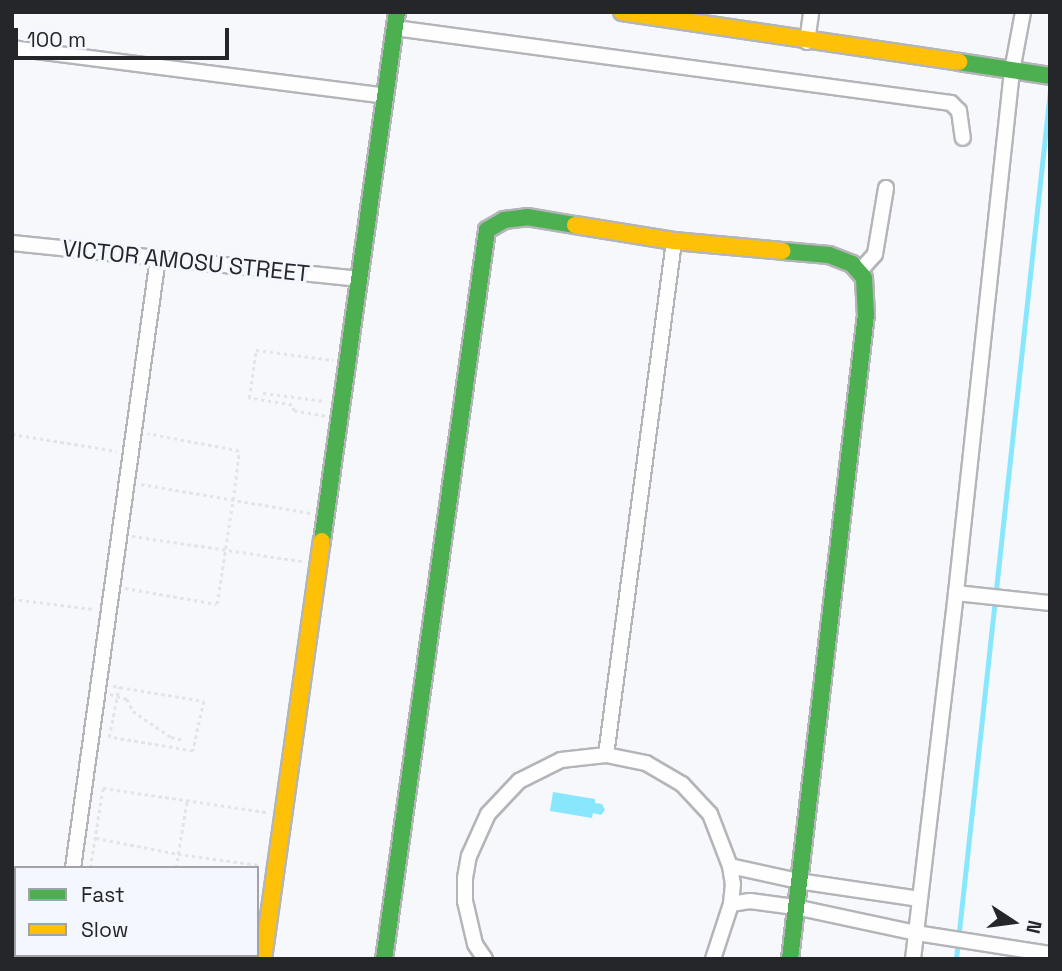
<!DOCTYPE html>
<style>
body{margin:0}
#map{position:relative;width:1062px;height:971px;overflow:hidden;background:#f6f8fc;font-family:"Space Grotesk",sans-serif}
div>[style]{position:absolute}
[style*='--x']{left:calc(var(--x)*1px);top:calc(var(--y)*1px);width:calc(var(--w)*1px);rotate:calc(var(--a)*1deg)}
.water>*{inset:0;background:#89e7fd}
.stream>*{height:4.5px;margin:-2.25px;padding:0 2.25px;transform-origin:2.25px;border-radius:2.25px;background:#89e7fd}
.path>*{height:2.5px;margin-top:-1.25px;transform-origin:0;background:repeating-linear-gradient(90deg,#e3e4e5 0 3.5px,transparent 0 7px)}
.roads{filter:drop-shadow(2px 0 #b4b5b8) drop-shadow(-2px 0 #b4b5b8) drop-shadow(0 2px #b4b5b8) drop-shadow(0 -2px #b4b5b8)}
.street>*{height:14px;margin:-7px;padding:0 7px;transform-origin:7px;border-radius:7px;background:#fefeff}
.fast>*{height:16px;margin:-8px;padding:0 8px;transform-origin:8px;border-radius:8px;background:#4caf50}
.slow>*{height:16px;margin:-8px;padding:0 8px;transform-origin:8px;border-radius:8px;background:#ffc107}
span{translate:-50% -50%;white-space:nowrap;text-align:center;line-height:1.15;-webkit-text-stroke:7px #f4f7fe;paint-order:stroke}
.street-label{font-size:23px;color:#252629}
.frame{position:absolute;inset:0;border:14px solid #252629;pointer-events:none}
.legend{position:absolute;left:14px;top:866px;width:245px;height:91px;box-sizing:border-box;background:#f4f7fe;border:2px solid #a1a3a9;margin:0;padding:9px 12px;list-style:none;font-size:21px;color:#252629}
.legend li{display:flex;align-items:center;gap:14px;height:35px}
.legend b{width:35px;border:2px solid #a1a3a9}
.north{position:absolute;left:978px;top:887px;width:70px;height:70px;-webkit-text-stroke:5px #f4f7fe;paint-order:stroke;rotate:103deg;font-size:19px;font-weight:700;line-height:28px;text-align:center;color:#252629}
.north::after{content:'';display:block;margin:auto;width:24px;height:32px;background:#252629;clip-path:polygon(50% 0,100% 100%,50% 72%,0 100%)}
.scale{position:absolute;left:14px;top:28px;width:215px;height:32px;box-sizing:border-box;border:4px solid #252629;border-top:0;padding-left:9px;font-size:21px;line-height:24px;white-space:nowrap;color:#252629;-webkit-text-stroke:5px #f4f7fe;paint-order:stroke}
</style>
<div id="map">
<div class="water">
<i style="clip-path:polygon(553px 792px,595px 799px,595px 803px,602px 804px,605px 810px,601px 815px,593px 813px,592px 818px,550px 811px)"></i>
</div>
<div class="stream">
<i style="--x:956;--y:959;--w:873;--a:-83.82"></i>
</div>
<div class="path">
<i style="--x:263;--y:393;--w:63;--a:7.4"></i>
<i style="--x:325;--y:416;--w:31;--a:-171"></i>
<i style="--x:294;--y:411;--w:6;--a:-108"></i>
<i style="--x:292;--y:405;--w:44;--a:-170.8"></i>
<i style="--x:249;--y:398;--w:49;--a:-81.7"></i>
<i style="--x:256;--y:350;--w:78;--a:7.4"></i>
<i style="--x:12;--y:434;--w:106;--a:9.2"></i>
<i style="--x:141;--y:484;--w:172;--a:9.7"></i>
<i style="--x:132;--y:536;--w:172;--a:8.4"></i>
<i style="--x:125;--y:588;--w:93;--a:9.9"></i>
<i style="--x:217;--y:604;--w:105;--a:-81.3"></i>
<i style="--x:233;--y:500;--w:49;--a:-83"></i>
<i style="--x:239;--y:451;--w:93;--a:-169.4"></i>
<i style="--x:12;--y:599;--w:83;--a:7"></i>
<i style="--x:113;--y:686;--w:92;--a:9.4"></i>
<i style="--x:204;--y:701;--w:51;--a:102.4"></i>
<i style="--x:193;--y:751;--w:85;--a:-170.5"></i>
<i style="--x:109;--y:737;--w:51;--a:-78.7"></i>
<i style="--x:110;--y:694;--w:18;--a:16"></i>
<i style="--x:127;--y:699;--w:13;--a:63"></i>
<i style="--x:133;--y:711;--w:46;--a:34.4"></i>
<i style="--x:171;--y:737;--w:13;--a:13"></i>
<i style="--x:96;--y:838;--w:84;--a:11"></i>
<i style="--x:178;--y:854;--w:54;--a:-80.4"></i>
<i style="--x:90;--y:868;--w:81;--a:-80.8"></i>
<i style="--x:103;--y:788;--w:165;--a:8.4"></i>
<i style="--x:176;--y:868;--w:14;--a:-82"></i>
<i style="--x:178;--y:854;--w:82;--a:7.7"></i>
<i style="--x:92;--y:955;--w:16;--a:15"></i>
<i style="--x:163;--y:959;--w:4;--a:-90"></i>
</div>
<div class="roads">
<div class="street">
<i style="--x:395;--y:28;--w:561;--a:7.68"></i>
<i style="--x:951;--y:103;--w:11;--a:45"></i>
<i style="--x:959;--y:111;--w:27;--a:82"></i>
<i style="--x:807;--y:42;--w:30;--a:-82"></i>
<i style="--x:12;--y:48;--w:377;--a:7.3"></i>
<i style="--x:12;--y:243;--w:350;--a:5.9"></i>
<i style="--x:859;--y:272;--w:24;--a:-48"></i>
<i style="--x:875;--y:254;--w:67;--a:-80.5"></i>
<i style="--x:956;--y:593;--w:95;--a:6.1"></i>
<i style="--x:606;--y:755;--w:518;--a:-82.46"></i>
<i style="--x:730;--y:866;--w:70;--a:12.4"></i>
<i style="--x:798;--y:881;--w:123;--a:8.4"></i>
<i style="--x:73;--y:868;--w:616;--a:-82.07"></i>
<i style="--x:731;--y:904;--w:19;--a:-9"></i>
<i style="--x:750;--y:901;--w:45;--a:7.6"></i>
<i style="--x:795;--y:907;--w:124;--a:12.1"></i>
<i style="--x:916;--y:933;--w:136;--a:8.9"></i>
<i style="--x:23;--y:955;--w:17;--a:13"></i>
<i style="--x:59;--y:959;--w:4;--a:-76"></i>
<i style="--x:485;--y:959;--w:18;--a:-124"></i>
<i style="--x:475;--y:944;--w:44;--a:-103.1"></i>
<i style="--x:465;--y:901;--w:23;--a:-90"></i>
<i style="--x:465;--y:878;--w:22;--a:-80"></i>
<i style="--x:469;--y:856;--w:46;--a:-65.7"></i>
<i style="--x:488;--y:814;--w:45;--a:-46.8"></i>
<i style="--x:519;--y:781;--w:47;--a:-26.6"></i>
<i style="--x:561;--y:760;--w:45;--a:-6.3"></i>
<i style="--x:606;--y:755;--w:41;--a:11.3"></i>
<i style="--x:646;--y:763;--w:42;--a:30.3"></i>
<i style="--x:682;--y:784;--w:41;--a:47"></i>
<i style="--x:710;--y:814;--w:56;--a:69"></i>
<i style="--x:730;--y:866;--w:18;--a:81"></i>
<i style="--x:733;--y:884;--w:20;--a:96"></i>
<i style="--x:731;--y:904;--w:58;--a:108.1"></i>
<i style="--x:913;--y:959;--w:369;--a:-83.3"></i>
<i style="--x:956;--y:593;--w:525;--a:-83.88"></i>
<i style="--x:1012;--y:71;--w:60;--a:-79.4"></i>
</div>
<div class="fast">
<i style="--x:959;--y:62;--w:92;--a:8.7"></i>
<i style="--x:783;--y:251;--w:46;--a:5"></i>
<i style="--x:829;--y:255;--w:25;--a:21"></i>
<i style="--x:852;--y:264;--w:18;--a:49"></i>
<i style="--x:864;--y:278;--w:36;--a:87"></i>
<i style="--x:866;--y:314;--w:649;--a:96.72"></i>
<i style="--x:322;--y:541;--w:534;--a:-81.93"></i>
<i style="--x:384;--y:959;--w:736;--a:-81.96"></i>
<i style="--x:487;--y:230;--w:20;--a:-30"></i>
<i style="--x:504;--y:220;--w:23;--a:-7"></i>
<i style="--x:527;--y:217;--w:49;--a:9.5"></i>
</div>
<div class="slow">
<i style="--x:622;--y:12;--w:341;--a:8.4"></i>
<i style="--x:575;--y:225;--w:100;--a:9.2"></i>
<i style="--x:674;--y:241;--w:109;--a:5.2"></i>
<i style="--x:263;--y:959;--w:422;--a:-82"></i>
</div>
</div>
<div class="street-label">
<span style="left:186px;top:261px;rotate:6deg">VICTOR AMOSU STREET</span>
</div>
<div class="frame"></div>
<ul class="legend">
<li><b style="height:9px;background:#4caf50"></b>Fast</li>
<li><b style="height:9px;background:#ffc107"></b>Slow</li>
</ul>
<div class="north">N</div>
<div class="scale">100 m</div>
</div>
